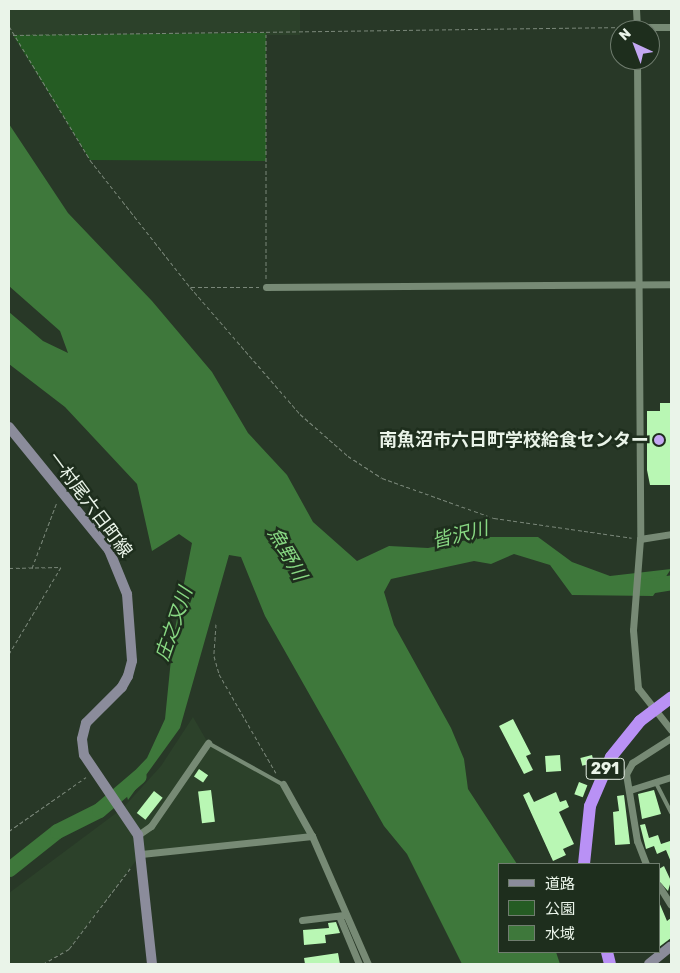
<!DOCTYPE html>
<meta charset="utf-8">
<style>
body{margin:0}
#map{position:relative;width:680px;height:973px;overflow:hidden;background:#283827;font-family:Rubik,"Noto Sans JP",sans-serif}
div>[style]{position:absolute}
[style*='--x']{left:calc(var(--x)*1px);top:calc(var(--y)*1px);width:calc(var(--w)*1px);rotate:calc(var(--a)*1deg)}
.built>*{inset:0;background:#2c412a;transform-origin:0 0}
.green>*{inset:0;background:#255c23}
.water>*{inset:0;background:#3e783b}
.river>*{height:15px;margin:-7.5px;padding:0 7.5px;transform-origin:7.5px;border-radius:7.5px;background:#3e783b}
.building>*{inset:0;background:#b9f7b4;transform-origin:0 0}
.path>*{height:1px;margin-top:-0.5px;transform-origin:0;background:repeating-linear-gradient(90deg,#7a8779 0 4px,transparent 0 6.5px)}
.lane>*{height:4px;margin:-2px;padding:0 2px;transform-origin:2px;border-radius:2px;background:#778a75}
.street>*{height:7px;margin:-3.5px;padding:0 3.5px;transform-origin:3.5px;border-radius:3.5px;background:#778a75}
.secondary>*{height:10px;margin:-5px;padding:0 5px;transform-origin:5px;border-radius:5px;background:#8b8c9b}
.highway>*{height:12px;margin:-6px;padding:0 6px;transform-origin:6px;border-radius:6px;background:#b991f5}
.dots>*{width:14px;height:14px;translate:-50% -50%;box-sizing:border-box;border:2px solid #1e2e1d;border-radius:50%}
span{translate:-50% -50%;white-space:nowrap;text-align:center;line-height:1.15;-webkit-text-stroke:5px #1e2e1d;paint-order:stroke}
.shield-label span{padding:1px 4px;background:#1e2e1d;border:1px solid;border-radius:4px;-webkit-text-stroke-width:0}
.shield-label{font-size:16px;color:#eaf4e9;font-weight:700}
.poi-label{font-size:18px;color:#eaf4e9;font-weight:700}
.right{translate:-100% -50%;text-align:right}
.street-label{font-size:18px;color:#eaf4e9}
.water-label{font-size:19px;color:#88d883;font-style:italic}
.frame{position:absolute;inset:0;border:10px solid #eaf4e9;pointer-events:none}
.legend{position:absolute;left:498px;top:863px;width:162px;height:90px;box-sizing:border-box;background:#1e2e1d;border:1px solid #707d6f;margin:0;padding:6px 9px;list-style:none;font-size:15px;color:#eaf4e9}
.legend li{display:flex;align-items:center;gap:10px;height:25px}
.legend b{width:25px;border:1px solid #707d6f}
.north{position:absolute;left:610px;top:20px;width:50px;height:50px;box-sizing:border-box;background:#1e2e1d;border:1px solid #707d6f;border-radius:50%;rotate:317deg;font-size:14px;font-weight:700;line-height:20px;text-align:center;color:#eaf4e9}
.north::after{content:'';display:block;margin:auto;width:18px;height:22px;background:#c3a7f2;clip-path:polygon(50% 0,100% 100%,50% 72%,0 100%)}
</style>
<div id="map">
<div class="built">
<i style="left:9px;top:9px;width:291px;height:26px"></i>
<i style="clip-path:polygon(193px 717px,208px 743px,283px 784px,312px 836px,141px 854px,69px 949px,43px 964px,9px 964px,9px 893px,123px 808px,161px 766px)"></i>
</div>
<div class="green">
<i style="clip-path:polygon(266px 33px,266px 161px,90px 160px,13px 35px)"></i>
</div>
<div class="water">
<i style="clip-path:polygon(9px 124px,68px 213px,152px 301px,212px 372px,248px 433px,287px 475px,313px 522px,357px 561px,389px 546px,428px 548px,482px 537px,538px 537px,572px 562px,610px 576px,671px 569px,653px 596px,572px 595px,550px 565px,514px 554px,491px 564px,474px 561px,391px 579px,384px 592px,394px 625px,451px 728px,464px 759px,468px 789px,517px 864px,499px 864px,499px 952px,556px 952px,560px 964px,462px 964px,407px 854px,384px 826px,265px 616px,241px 557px,229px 555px,180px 728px,128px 800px,123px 783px,147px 758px,165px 719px,173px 639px,192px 543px,179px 534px,152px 551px,137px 484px,65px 407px,9px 364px,9px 312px,43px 341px,68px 353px,60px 331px,9px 286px)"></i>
</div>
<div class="river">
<i style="--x:641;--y:587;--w:30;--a:-9"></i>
<i style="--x:9;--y:869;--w:61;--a:-38.4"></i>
<i style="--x:57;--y:831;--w:47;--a:-26.6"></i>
<i style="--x:99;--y:810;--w:52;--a:-40.4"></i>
</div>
<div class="building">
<i style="clip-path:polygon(660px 403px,671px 403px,671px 485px,650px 485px,647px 470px,647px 411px,660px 411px)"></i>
<i style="clip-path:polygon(513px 719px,531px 754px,526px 756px,533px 770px,524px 774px,499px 726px)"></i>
<i style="left:560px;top:755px;width:16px;height:15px;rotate:86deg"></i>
<i style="left:592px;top:755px;width:8px;height:12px;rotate:76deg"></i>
<i style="left:199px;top:769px;width:11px;height:9px;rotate:34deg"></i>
<i style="left:579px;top:782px;width:9px;height:13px;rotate:21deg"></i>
<i style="left:211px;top:790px;width:32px;height:13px;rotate:83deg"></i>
<i style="clip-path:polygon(654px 790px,661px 814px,642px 819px,638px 794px)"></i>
<i style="left:154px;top:791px;width:11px;height:28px;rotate:38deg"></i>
<i style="clip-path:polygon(529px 792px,534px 802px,556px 792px,560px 802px,566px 800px,569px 807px,559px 812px,574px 844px,563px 849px,566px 855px,553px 861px,523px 795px)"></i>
<i style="clip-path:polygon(624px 795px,630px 844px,615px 845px,613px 812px,619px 811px,617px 796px)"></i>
<i style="clip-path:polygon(645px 824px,649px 838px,658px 835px,661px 844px,670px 841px,671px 862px,666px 850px,657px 854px,654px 846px,646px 849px,640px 825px)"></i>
<i style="clip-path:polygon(664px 866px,671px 881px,668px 891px,659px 881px,659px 869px)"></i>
<i style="clip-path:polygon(659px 902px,667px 921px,671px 918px,671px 938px,659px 947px)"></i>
<i style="clip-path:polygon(336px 922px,340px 933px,325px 935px,326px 943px,304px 945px,303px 930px,329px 928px,328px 923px)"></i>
<i style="clip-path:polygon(338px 953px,340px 964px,305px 964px,304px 958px)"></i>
</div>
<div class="path">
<i style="--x:9;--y:26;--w:157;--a:58.8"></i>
<i style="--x:90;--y:160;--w:162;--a:51.8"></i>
<i style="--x:190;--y:287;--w:168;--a:49.1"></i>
<i style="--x:300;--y:414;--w:64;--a:41.2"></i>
<i style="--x:348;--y:456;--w:40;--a:32.9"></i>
<i style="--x:382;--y:478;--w:119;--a:19.7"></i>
<i style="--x:494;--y:518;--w:139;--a:8.2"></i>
<i style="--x:266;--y:34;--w:246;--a:90"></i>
<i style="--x:13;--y:35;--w:616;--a:-0.74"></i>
<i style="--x:191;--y:287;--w:68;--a:0"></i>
<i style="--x:9;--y:568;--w:52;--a:-1.1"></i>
<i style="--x:61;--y:567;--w:101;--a:120.9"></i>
<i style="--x:32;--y:568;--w:71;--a:-69.3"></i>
<i style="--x:216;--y:624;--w:32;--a:94"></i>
<i style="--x:214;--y:656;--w:19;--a:74"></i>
<i style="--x:219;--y:674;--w:114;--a:60.1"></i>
<i style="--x:9;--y:831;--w:94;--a:-35"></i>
<i style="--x:43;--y:964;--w:30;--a:-30"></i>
<i style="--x:69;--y:949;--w:104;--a:-52.8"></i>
</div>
<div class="lane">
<i style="--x:208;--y:743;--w:85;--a:29"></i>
<i style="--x:656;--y:783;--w:33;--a:63"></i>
</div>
<div class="street">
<i style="--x:636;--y:9;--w:21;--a:87"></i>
<i style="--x:637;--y:27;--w:34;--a:0"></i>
<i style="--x:637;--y:60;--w:479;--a:89.6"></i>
<i style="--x:640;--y:539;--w:91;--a:94.4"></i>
<i style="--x:633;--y:630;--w:58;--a:85.1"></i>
<i style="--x:638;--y:688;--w:53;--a:51.8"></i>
<i style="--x:266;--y:287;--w:405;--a:-0.4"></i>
<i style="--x:640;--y:539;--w:31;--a:-9"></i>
<i style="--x:283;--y:784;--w:60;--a:60.9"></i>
<i style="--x:312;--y:836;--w:140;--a:66.4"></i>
<i style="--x:630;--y:790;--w:43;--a:-17.6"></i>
<i style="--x:138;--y:835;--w:16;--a:-35"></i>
<i style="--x:151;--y:826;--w:101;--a:-55.5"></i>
<i style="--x:141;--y:854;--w:172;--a:-6"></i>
<i style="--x:646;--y:864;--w:25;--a:-111"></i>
<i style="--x:637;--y:841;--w:68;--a:-99.3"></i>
<i style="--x:626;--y:774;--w:13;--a:-61"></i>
<i style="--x:632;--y:763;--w:46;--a:-32.7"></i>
<i style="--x:659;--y:886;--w:22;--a:58"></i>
<i style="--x:339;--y:916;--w:52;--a:67.4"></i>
<i style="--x:302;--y:920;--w:42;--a:-6.8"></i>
</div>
<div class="secondary">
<i style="--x:9;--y:427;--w:159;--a:50.9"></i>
<i style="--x:109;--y:550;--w:48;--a:67.8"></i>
<i style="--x:127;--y:594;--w:67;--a:85.7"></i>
<i style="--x:132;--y:661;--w:16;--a:105"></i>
<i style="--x:128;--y:676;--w:13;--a:119"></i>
<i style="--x:122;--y:687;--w:51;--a:135"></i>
<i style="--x:86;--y:723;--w:16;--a:104"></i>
<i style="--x:82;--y:739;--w:16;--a:83"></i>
<i style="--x:84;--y:755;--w:97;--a:56"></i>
<i style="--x:138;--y:835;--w:130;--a:83.8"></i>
<i style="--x:649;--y:964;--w:28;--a:-39"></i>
</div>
<div class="highway">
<i style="--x:584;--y:864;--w:58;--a:-84.1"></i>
<i style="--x:590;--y:806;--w:53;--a:-66.8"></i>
<i style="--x:611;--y:757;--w:46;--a:-51.1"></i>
<i style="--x:640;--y:721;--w:39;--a:-37"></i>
<i style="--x:607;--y:952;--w:12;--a:76"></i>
</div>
<div class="dots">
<i style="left:659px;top:440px;background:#c3a7f2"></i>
</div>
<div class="shield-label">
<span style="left:605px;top:769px">291</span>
</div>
<div class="poi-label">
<span class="right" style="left:649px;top:440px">南魚沼市六日町学校給食センター</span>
</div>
<div class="street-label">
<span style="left:90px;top:505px;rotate:53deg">一村尾六日町線</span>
</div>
<div class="water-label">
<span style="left:460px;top:535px;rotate:-14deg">皆沢川</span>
<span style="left:287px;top:554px;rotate:60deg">魚野川</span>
<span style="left:174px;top:624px;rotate:-71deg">庄之又川</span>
</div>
<div class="frame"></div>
<ul class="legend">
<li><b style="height:6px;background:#8b8c9b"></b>道路</li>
<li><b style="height:14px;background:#255c23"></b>公園</li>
<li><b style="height:14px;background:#3e783b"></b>水域</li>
</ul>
<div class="north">N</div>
</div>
